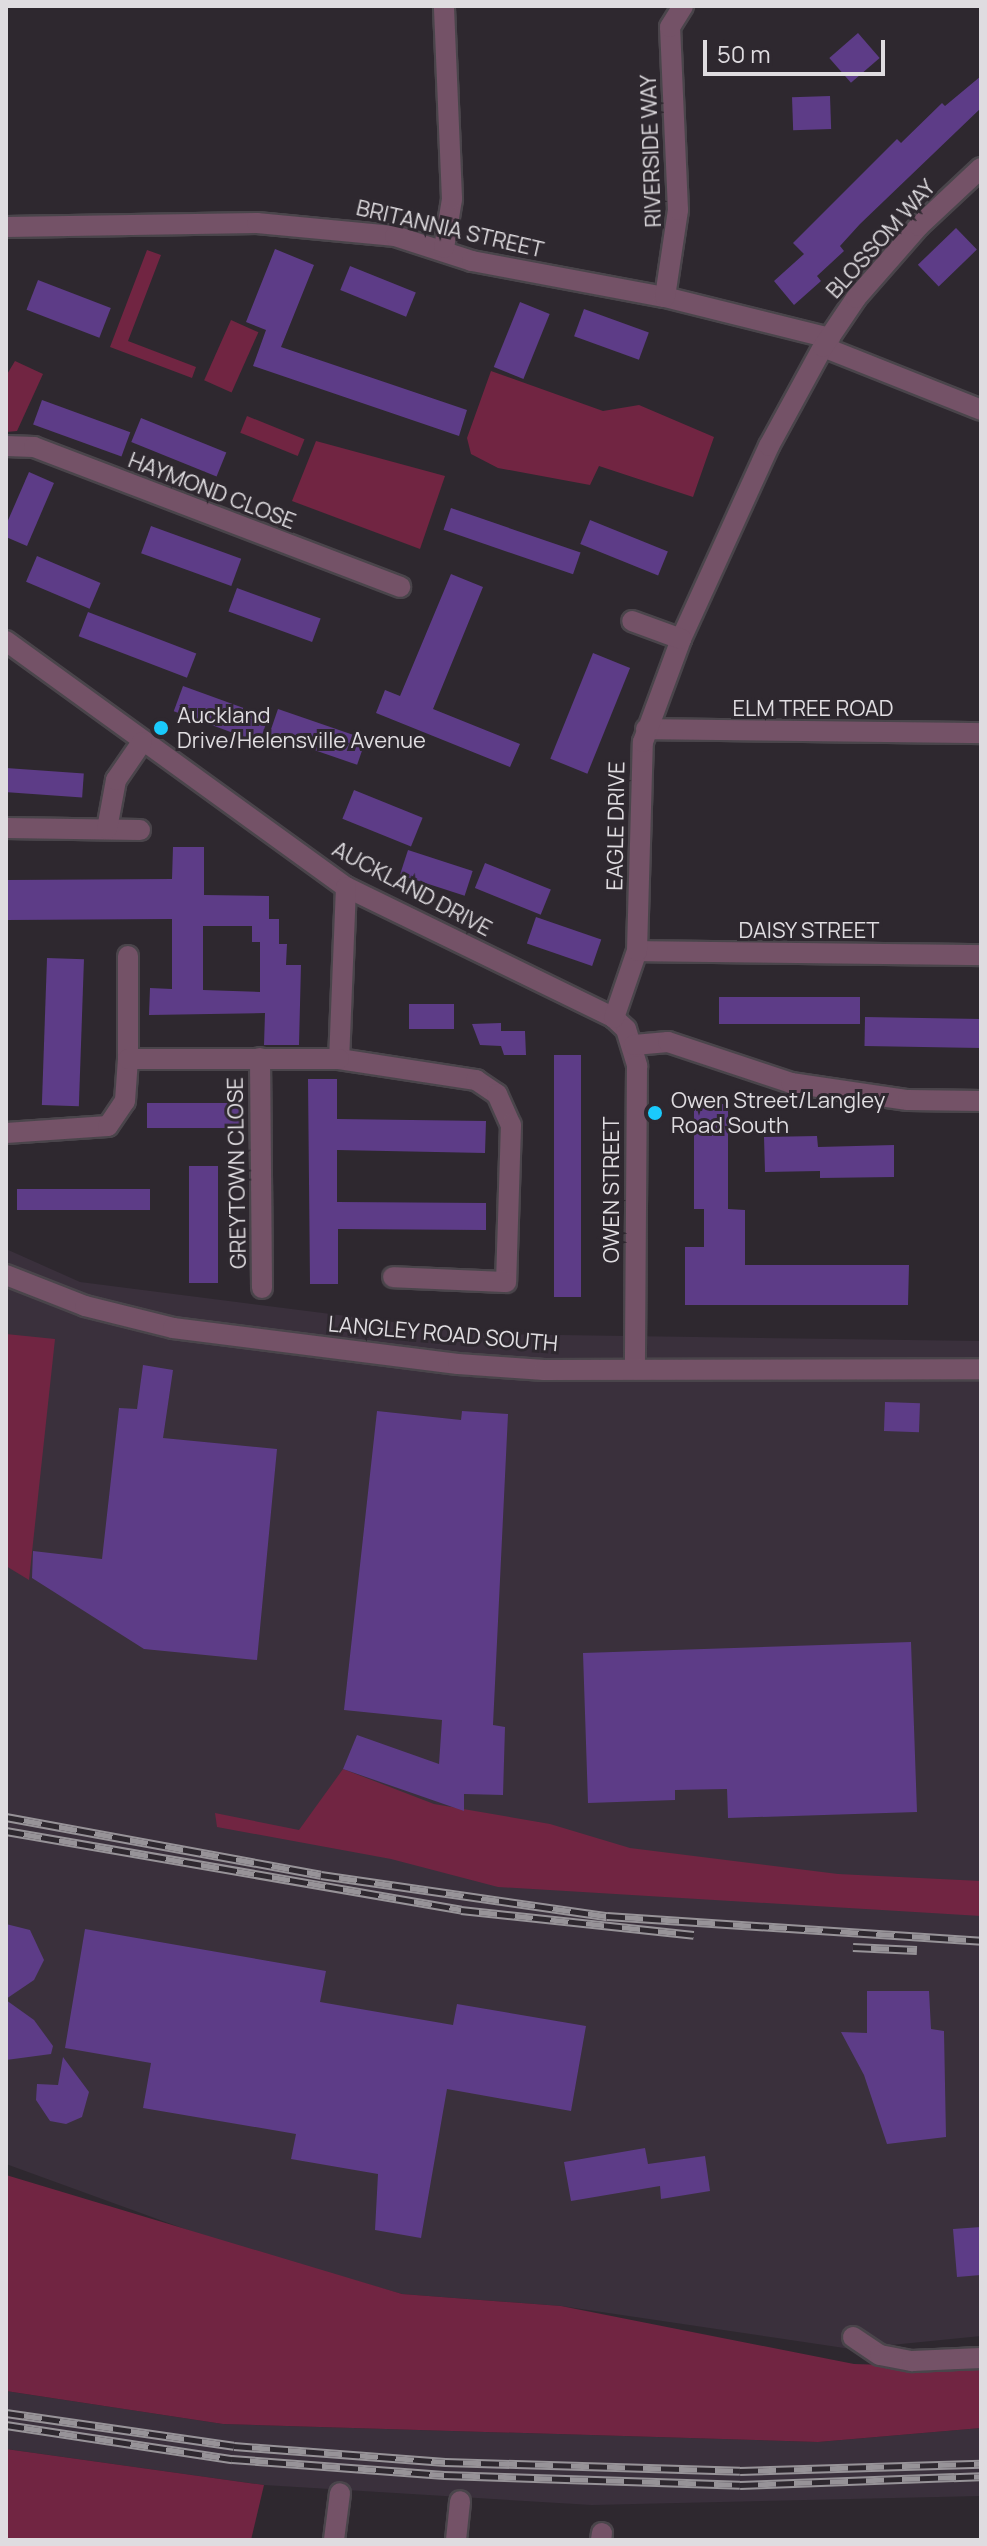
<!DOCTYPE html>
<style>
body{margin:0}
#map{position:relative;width:987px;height:2546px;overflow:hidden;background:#2e282f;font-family:Manrope,sans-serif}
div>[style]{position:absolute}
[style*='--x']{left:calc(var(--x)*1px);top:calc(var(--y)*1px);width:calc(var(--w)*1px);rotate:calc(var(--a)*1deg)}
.built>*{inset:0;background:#3a303c}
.green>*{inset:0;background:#712542;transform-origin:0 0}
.building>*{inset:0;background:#5d3c87;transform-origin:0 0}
.roads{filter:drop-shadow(2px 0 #4a454b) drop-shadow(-2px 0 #4a454b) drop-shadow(0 2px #4a454b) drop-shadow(0 -2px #4a454b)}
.street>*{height:20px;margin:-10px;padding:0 10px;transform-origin:10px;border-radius:10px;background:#745267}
.rail>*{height:9px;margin-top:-4.5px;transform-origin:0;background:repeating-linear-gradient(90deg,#2e282f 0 18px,#979398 0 36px);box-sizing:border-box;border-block:2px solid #979398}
.dots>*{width:22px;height:22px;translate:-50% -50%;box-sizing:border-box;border:4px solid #2e282f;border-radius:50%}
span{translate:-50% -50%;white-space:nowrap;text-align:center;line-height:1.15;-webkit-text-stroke:6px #2e282f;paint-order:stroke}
.street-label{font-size:22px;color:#dfdce0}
.poi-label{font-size:22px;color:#dfdce0}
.left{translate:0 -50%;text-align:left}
.frame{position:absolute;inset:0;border:8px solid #dfdce0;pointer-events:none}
.scale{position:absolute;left:703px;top:40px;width:182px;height:36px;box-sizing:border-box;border:4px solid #dfdce0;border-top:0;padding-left:10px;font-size:24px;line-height:28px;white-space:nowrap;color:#dfdce0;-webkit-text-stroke:6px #2e282f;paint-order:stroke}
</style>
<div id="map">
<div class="built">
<i style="clip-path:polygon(6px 1249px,80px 1282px,488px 1334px,981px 1341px,981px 2336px,851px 2349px,561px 2306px,402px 2294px,226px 2244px,6px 2164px)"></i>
<i style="clip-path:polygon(6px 2391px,223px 2424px,818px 2442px,981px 2428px,981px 2496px,592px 2505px,264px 2485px,6px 2449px)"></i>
</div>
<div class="green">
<i style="clip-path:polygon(147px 250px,161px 255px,128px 341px,196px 367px,192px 378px,110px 347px)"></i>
<i style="left:231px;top:320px;width:30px;height:66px;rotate:24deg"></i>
<i style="clip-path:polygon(15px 361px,43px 374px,17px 431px,6px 432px,6px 376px)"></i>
<i style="clip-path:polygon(491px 371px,603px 411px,639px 405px,714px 437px,693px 497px,599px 466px,590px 485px,498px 468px,471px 454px,467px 438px)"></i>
<i style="left:247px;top:416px;width:62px;height:18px;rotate:22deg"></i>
<i style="clip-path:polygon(316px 441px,445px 476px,420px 549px,292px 501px)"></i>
<i style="clip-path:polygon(6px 1334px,55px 1339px,29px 1580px,6px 1566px)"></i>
<i style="clip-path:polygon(343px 1769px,434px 1804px,550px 1824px,630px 1848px,838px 1874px,981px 1881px,981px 1916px,498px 1887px,391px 1859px,217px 1827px,215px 1813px,299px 1830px)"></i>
<i style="clip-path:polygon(6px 2175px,402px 2294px,561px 2306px,854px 2364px,981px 2368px,981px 2428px,818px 2442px,223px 2424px,6px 2391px)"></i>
<i style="clip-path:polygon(6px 2449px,264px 2485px,251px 2540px,6px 2540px)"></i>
</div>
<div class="building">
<i style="left:858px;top:33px;width:33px;height:38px;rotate:49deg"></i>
<i style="clip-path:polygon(981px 76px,981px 108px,860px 224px,840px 246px,844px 251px,817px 276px,821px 281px,794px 305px,774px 281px,804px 254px,793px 243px,897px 139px,901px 143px,942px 103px,945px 106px)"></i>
<i style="left:830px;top:96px;width:33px;height:38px;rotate:88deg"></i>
<i style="left:956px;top:228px;width:30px;height:53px;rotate:46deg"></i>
<i style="clip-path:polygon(275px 249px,314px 265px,281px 347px,467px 410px,459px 436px,253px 366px,266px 330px,246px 322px)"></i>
<i style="left:350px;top:266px;width:71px;height:26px;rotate:22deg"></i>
<i style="left:38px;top:280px;width:78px;height:32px;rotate:21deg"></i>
<i style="left:520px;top:302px;width:32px;height:70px;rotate:22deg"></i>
<i style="left:584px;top:309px;width:69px;height:29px;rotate:20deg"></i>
<i style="left:42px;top:400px;width:94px;height:26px;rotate:20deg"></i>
<i style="left:141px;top:418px;width:92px;height:26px;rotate:22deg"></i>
<i style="clip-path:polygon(29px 472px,54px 483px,27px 546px,6px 537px,6px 525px)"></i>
<i style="left:451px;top:508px;width:137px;height:23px;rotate:19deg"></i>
<i style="left:590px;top:520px;width:84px;height:26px;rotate:22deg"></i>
<i style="left:151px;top:526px;width:96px;height:29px;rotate:20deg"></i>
<i style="left:37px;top:556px;width:69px;height:28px;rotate:23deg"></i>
<i style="clip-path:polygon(451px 574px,483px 587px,433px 709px,520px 744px,510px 767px,376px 713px,385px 690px,400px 696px)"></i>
<i style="left:237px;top:588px;width:89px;height:25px;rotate:20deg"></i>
<i style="left:88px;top:612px;width:116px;height:26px;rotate:21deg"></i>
<i style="left:593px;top:653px;width:40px;height:114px;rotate:22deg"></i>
<i style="left:183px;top:686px;width:91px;height:27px;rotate:20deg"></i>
<i style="left:278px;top:709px;width:93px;height:27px;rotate:19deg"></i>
<i style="left:6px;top:768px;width:78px;height:24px;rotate:4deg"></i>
<i style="left:354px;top:790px;width:74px;height:31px;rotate:22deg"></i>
<i style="clip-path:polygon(evenodd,173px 847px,204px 847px,204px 895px,269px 896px,269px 919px,279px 919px,279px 944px,287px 944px,286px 965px,301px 965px,299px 1045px,264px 1045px,265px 1013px,149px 1015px,150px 988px,172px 989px,172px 919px,6px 920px,6px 880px,172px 879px,173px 847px,203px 926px,252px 926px,252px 942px,260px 942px,260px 992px,203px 990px,203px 926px)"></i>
<i style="left:408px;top:850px;width:68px;height:26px;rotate:18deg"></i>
<i style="left:485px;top:863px;width:71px;height:27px;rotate:22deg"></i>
<i style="left:536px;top:917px;width:69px;height:28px;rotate:19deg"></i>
<i style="left:47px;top:958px;width:37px;height:147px;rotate:2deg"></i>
<i style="left:860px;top:997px;width:27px;height:141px;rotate:90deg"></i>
<i style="left:454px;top:1004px;width:25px;height:45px;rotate:90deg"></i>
<i style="left:865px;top:1017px;width:116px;height:29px;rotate:1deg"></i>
<i style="clip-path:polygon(501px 1023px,501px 1031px,525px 1031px,526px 1055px,504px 1055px,501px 1046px,480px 1045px,472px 1024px)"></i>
<i style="left:554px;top:1055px;width:27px;height:242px"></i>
<i style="clip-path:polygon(308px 1079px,337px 1079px,337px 1119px,486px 1121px,485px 1153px,337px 1150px,337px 1202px,486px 1203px,486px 1230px,338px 1229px,338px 1284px,310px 1284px)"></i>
<i style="left:147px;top:1103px;width:95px;height:25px"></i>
<i style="clip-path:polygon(694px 1104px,728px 1104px,728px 1209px,745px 1210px,745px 1265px,909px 1265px,908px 1305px,685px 1305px,685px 1247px,704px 1247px,704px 1209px,694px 1209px)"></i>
<i style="clip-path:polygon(817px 1136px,818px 1147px,894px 1145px,894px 1177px,820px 1178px,820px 1171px,765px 1172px,764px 1137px)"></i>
<i style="left:189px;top:1166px;width:29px;height:117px"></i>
<i style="left:150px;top:1189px;width:21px;height:133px;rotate:90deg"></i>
<i style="clip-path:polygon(143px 1365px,173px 1370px,163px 1438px,277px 1449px,257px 1660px,144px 1649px,32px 1578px,33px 1551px,102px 1559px,119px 1408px,137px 1409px)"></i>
<i style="left:885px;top:1402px;width:35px;height:29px;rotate:2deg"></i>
<i style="clip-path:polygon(377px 1411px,461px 1420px,462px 1411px,508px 1414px,493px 1725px,505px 1727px,503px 1795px,464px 1794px,464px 1811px,343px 1769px,357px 1735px,439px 1764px,442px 1720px,344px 1710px)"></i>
<i style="clip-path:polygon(911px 1642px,917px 1812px,728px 1818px,727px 1789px,675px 1790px,675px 1800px,588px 1803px,583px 1653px)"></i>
<i style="clip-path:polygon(6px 1924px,30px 1930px,44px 1960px,34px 1980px,6px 1999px)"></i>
<i style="clip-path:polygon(85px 1929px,326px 1971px,320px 2002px,453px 2025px,457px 2004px,586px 2026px,571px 2111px,447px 2089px,421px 2238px,375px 2230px,378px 2174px,291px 2159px,296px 2134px,143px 2108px,151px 2063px,65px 2048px)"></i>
<i style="clip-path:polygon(867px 1991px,929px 1991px,931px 2029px,944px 2031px,946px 2137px,887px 2144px,864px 2075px,841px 2032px,867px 2033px)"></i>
<i style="clip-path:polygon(6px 2000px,34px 2020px,53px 2046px,51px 2054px,6px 2060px)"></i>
<i style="clip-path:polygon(63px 2057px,89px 2092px,82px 2117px,66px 2124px,50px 2121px,36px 2100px,37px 2084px,58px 2085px)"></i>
<i style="clip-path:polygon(645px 2148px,648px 2164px,705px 2156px,710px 2191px,661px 2199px,660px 2186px,571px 2201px,564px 2162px)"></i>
<i style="clip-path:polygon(981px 2227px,981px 2275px,957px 2277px,953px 2229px)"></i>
</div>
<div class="roads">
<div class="street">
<i style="--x:6;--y:227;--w:251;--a:-0.9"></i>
<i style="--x:257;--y:223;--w:139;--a:5.4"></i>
<i style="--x:395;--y:236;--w:81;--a:18"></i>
<i style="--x:472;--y:261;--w:196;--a:10.6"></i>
<i style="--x:665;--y:297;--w:170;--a:14"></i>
<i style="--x:444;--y:248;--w:50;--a:-80.7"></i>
<i style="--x:452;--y:199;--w:193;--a:-92.4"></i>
<i style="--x:665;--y:297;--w:88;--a:-81.5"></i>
<i style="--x:678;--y:210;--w:183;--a:-92.5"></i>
<i style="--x:670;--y:27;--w:25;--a:-58"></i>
<i style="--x:823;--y:347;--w:170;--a:21.7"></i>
<i style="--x:6;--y:446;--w:28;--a:2"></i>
<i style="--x:34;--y:447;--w:392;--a:20.9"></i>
<i style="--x:681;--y:639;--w:212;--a:-65.5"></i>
<i style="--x:769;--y:446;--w:113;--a:-61.4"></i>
<i style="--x:823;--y:347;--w:59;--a:-56"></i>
<i style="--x:856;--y:298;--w:96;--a:-48.8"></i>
<i style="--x:919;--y:226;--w:85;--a:-43.1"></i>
<i style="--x:6;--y:641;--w:420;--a:35.9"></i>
<i style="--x:346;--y:887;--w:298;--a:26"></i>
<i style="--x:614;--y:1018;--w:16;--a:43"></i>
<i style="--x:626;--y:1029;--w:39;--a:73"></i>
<i style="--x:637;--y:1066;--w:303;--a:90.4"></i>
<i style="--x:646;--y:729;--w:335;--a:0.7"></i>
<i style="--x:6;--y:828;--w:134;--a:0.9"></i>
<i style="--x:107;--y:829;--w:50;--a:-79.6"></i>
<i style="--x:116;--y:780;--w:46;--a:-55.6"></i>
<i style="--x:346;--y:887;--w:172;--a:92.3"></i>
<i style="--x:339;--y:1059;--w:139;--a:8.7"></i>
<i style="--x:476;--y:1080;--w:25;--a:34"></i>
<i style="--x:497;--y:1094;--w:34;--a:66"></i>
<i style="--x:511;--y:1125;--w:157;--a:91.8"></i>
<i style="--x:506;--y:1282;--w:113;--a:-177.5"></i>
<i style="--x:637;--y:951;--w:344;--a:0.7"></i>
<i style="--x:128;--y:956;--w:103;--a:90"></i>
<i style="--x:614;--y:1018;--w:71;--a:-71.1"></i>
<i style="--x:637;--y:951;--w:209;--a:-88.4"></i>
<i style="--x:643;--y:742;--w:110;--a:-69.7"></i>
<i style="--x:681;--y:639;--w:52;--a:-159.8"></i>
<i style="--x:634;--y:1045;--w:34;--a:-5"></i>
<i style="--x:668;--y:1042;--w:130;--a:18.4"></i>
<i style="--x:791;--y:1083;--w:118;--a:8.3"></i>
<i style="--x:908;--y:1100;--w:73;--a:0.8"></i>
<i style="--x:260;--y:1058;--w:230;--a:89.5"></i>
<i style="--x:6;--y:1133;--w:102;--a:-3.9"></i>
<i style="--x:108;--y:1126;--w:30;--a:-56"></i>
<i style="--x:125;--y:1101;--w:42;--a:-85.9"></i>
<i style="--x:128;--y:1059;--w:211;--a:0"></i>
<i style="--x:6;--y:1275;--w:85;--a:21.4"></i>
<i style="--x:85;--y:1306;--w:91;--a:14"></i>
<i style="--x:173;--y:1328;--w:287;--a:7.2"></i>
<i style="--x:458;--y:1364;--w:86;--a:4"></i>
<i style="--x:544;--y:1370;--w:437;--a:-0.1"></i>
<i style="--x:853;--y:2337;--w:32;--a:34"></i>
<i style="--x:880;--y:2355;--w:33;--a:11"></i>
<i style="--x:912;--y:2361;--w:69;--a:-2.5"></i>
<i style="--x:334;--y:2540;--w:47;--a:-82.7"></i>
<i style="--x:456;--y:2540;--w:39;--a:-84"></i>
<i style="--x:601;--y:2540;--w:7;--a:-82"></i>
</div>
</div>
<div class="rail">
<i style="--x:6;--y:1817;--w:320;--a:10.4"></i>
<i style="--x:321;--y:1875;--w:289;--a:8.2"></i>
<i style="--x:607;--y:1916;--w:375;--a:3.8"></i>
<i style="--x:6;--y:1831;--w:462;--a:9.8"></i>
<i style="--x:461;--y:1910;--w:234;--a:6.1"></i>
<i style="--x:853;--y:1947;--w:64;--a:2.7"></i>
<i style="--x:6;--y:2413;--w:230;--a:8.2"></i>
<i style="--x:234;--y:2446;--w:212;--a:4.3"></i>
<i style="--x:445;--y:2462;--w:295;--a:1.7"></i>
<i style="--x:740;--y:2471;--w:241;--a:-1.7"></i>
<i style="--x:6;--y:2425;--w:229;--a:8.6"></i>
<i style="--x:232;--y:2459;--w:213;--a:4.3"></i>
<i style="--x:444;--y:2475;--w:296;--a:1.9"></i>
<i style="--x:740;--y:2485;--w:241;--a:-2.1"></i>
</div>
<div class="dots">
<i style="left:161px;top:728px;background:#1acafc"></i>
<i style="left:655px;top:1113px;background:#1acafc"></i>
</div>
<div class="street-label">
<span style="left:651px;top:151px;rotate:-92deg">RIVERSIDE WAY</span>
<span style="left:450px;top:229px;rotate:13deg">BRITANNIA STREET</span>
<span style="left:881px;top:239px;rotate:-48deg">BLOSSOM WAY</span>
<span style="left:212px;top:491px;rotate:21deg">HAYMOND CLOSE</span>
<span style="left:813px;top:709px">ELM TREE ROAD</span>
<span style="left:616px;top:826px;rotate:-89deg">EAGLE DRIVE</span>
<span style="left:412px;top:889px;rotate:28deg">AUCKLAND DRIVE</span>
<span style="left:809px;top:931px">DAISY STREET</span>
<span style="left:237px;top:1173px;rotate:-91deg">GREYTOWN CLOSE</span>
<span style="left:612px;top:1190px;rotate:-90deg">OWEN STREET</span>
<span style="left:443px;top:1334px;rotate:5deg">LANGLEY ROAD SOUTH</span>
</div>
<div class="poi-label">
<span class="left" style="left:177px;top:728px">Auckland<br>Drive/Helensville Avenue</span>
<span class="left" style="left:671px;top:1113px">Owen Street/Langley<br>Road South</span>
</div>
<div class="frame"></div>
<div class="scale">50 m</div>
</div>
